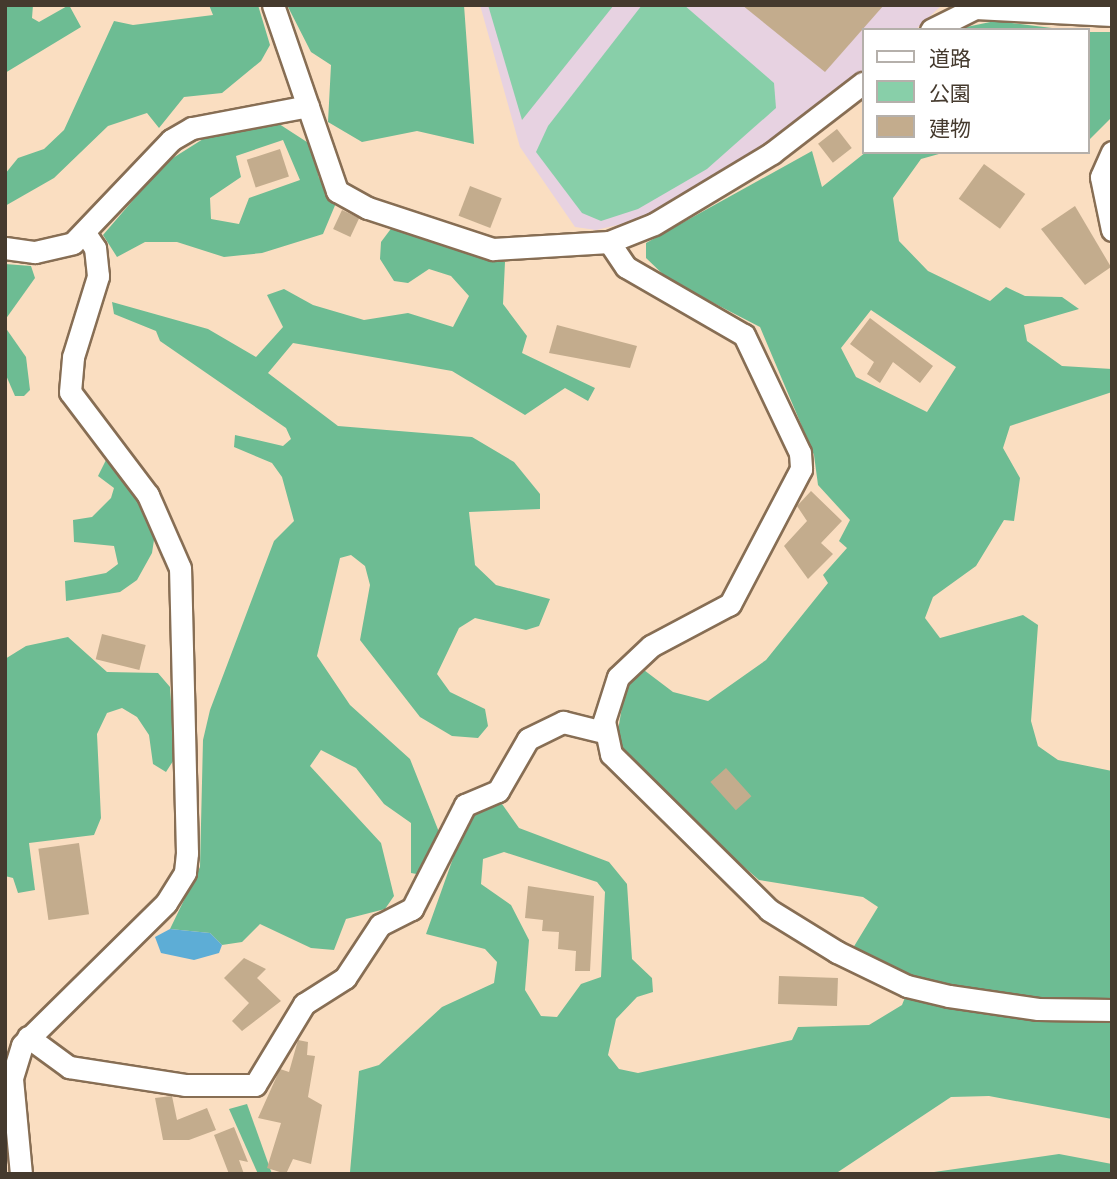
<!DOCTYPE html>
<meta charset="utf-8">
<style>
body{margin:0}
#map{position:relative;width:1117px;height:1179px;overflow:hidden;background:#fadec1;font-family:"Open Sans","Noto Sans JP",sans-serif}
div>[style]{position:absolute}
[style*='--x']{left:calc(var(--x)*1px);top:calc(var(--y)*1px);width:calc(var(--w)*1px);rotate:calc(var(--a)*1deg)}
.education>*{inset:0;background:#e7d2e1}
.green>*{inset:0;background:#88cfa9}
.forest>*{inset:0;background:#6dbc93}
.water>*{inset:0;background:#5dadd6}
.building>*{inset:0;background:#c3ac8d;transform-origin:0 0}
.roads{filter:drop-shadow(2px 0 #876e54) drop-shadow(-2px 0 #876e54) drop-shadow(0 2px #876e54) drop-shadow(0 -2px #876e54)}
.minor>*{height:21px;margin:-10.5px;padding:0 10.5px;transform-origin:10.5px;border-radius:10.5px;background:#fff}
span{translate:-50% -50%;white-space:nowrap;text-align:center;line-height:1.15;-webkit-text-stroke:5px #fff;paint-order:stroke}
.frame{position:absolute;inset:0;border:7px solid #453a2e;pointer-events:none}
.legend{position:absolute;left:862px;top:28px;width:228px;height:126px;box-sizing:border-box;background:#fff;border:2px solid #b5b0ab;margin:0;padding:9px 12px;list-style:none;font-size:21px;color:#453a2e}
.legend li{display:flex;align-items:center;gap:14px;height:35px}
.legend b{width:35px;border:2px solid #b5b0ab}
</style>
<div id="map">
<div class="education">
<i style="clip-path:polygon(480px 5px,942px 5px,915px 30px,863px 30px,863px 75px,743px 162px,639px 220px,596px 230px,575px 227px,520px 147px)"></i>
</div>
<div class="green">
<i style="clip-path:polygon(488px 5px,614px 5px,522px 120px)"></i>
<i style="clip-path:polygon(642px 5px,684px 5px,774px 83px,776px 108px,707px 169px,638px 209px,601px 221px,582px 213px,536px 152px,548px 126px)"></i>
</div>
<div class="forest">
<i style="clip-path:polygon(5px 5px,33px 5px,32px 18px,39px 22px,69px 5px,81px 27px,5px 73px)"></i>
<i style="clip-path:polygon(209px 5px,258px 5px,270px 45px,261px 61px,222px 93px,184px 97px,159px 128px,147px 113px,108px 126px,54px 178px,5px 206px,5px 174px,18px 158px,44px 149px,64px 130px,114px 21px,133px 25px,213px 15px)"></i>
<i style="clip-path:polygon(287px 5px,464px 5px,474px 144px,417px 131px,362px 142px,328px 122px,331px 65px,311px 52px)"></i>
<i style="clip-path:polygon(995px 21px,1068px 30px,952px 30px)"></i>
<i style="clip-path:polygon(1087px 32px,1112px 32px,1112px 117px,1088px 141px)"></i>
<i style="clip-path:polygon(evenodd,276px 122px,310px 144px,319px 178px,336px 203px,323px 234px,262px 253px,224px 257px,177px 242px,145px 242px,117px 257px,103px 235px,165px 163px,211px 134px,276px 122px,283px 140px,300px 180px,249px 198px,239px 224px,211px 219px,210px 198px,241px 177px,236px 156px,283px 140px)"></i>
<i style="clip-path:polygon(evenodd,812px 151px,822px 187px,866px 152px,946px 152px,921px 159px,893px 198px,899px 241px,928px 271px,990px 301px,1006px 287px,1025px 296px,1062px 297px,1079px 309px,1024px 325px,1027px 341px,1062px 366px,1112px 369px,1112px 392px,1010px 426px,1003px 448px,1020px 478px,1014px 521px,1004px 520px,976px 566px,933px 597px,925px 618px,940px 638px,1023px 615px,1038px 625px,1031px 721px,1038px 746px,1058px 760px,1112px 771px,1112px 1119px,989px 1096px,951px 1097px,835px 1174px,343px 1174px,350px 1172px,359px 1071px,379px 1065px,442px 1007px,494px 983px,497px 962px,485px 949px,426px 934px,471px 808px,502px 804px,519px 828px,609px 862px,627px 884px,632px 959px,652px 978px,653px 992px,637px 997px,616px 1019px,608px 1055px,619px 1069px,638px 1073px,792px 1040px,798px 1027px,869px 1025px,902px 1005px,913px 977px,853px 948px,878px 907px,863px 897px,759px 880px,626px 764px,616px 742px,627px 678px,640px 667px,673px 692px,708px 701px,766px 660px,828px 583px,823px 575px,847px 548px,839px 541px,850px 520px,818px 485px,814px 455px,760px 327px,669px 280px,646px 258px,646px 243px,812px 151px,871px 310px,956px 367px,927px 412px,856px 377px,841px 348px,871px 310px,812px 151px,504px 852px,597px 882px,605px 892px,601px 977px,581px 984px,557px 1017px,541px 1016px,525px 990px,529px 940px,511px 905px,481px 884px,483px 859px,504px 852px)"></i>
<i style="clip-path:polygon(393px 226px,505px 262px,503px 304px,527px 336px,522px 353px,595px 388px,588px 401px,565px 388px,525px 415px,452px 371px,293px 343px,268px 373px,338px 426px,472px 437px,514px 462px,540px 494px,540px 509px,469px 512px,475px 565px,496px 585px,550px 599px,539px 626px,526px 630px,475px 618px,459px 628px,437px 674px,450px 692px,485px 709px,488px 726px,478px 738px,452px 736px,420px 717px,360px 640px,370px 585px,365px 566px,351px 555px,340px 558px,317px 656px,350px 705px,410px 759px,439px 832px,422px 875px,411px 873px,411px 823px,384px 804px,356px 768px,321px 750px,310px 766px,381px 843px,394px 896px,385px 909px,346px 919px,334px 950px,311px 948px,260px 924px,242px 942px,222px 945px,210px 933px,170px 929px,200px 867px,203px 740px,210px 710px,274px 541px,294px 521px,282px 477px,272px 463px,234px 447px,235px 435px,283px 446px,291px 439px,286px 428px,160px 341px,156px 331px,114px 314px,112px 302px,208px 329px,256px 357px,283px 327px,267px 295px,284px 289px,313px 305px,364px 320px,408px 313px,453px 327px,469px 296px,451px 276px,429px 269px,408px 283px,394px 281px,380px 259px,381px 242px)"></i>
<i style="clip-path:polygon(5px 264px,31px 266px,35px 278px,5px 320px)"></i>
<i style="clip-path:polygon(5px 327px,26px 357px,30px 390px,24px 396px,15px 396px,5px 373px)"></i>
<i style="clip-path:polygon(107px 458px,156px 527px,152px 553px,137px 580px,120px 592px,66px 601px,65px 581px,106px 573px,118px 564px,114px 546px,74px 542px,73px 520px,92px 517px,111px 498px,114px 488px,98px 476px)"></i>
<i style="clip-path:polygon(68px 637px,107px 672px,158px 673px,170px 687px,175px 758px,166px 772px,153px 764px,149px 735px,137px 717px,122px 708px,107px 713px,97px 734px,101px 818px,94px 835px,29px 843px,35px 890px,18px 893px,13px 878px,5px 876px,5px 659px,26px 646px)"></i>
<i style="clip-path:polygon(247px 1104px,272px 1174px,258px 1174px,229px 1109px)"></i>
<i style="clip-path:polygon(1059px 1154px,1112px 1164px,1112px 1174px,920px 1174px)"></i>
</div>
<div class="water">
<i style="clip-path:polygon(170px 929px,210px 933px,222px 945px,219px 953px,194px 960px,161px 953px,155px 937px)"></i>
</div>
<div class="building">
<i style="clip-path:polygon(742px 5px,884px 5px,825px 72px)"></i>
<i style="left:837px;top:129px;width:24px;height:24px;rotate:52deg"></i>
<i style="left:280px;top:149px;width:29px;height:35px;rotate:72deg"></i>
<i style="left:984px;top:164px;width:51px;height:43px;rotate:36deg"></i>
<i style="left:470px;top:186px;width:34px;height:32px;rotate:21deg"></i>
<i style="clip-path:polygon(1075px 206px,1111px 267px,1085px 285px,1041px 229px)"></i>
<i style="left:342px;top:210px;width:19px;height:21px;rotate:25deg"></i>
<i style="clip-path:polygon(870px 318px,933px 366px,920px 383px,893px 362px,880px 383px,867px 374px,874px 362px,850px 344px)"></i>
<i style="clip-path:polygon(557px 325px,637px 346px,630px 368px,549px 353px)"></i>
<i style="clip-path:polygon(811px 491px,842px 521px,821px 543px,833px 554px,808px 579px,784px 546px,807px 521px,797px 506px)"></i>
<i style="left:102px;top:634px;width:45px;height:26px;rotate:14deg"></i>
<i style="left:726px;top:768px;width:38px;height:21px;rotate:48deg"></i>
<i style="left:79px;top:843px;width:72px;height:41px;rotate:82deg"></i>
<i style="clip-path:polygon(528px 886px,594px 896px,590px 971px,575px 971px,576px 951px,558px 949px,559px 932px,542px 931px,543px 920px,525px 918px)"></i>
<i style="clip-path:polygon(244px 958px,266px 969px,257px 978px,281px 1001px,242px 1031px,232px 1021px,249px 1003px,224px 978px)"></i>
<i style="left:779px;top:976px;width:59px;height:28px;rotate:2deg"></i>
<i style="clip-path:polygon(298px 1040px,308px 1042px,307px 1055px,315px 1056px,308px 1097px,322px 1105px,311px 1164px,293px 1159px,286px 1174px,267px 1168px,281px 1123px,258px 1118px,280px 1069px,289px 1072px)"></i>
<i style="clip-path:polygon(172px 1096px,177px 1120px,207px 1108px,216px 1130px,189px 1140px,163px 1140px,155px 1098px)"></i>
<i style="clip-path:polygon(234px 1127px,248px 1162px,239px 1160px,244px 1174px,229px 1174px,214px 1135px)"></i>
</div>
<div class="roads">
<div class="minor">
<i style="--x:273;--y:5;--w:197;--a:71"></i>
<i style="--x:337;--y:191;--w:35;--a:29"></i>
<i style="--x:368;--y:208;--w:132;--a:18.2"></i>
<i style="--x:493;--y:249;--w:116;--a:-3.5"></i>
<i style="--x:609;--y:242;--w:48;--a:-21.8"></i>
<i style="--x:654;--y:224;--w:138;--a:-31"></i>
<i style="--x:772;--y:153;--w:115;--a:-37.6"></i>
<i style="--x:931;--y:30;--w:49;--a:-26.6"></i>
<i style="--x:975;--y:8;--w:137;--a:2.9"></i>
<i style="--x:1112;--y:152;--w:27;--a:114"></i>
<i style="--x:1101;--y:177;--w:54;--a:78.3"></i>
<i style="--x:609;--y:242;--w:30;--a:56"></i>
<i style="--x:626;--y:267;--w:136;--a:30"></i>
<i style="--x:744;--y:335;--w:131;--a:64.6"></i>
<i style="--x:800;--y:453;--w:16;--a:86"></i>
<i style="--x:801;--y:469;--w:153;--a:117.7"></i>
<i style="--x:730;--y:604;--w:89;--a:152"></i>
<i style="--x:651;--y:646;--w:45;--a:136.8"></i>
<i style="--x:618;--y:677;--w:46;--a:107.7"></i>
<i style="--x:604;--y:721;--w:34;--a:78"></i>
<i style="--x:611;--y:754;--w:222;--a:44.6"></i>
<i style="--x:769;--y:910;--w:80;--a:31.7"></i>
<i style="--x:837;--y:952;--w:78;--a:25.9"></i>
<i style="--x:907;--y:986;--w:43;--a:13.4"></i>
<i style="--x:949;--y:996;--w:90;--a:8.3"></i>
<i style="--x:1038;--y:1009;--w:74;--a:0.8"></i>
<i style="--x:5;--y:248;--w:30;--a:8"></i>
<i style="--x:35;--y:252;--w:39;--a:-13"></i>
<i style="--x:73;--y:243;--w:142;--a:-46.4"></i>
<i style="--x:171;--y:140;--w:24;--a:-30"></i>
<i style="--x:192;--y:128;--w:118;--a:-10.7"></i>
<i style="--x:28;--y:1037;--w:51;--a:36.2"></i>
<i style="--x:69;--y:1067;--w:117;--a:8.8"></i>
<i style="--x:185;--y:1085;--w:70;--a:0"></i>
<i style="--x:255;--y:1085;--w:95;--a:-58.8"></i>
<i style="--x:304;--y:1004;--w:49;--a:-32.4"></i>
<i style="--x:345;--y:978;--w:64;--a:-56.6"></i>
<i style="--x:380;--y:925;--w:36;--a:-27"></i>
<i style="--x:412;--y:909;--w:117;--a:-63"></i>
<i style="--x:465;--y:805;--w:36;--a:-23"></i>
<i style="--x:498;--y:791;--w:60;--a:-60"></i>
<i style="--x:528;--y:739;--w:39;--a:-26"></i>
<i style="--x:563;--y:722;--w:41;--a:14"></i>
<i style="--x:21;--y:1174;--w:96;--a:-95.4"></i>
<i style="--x:12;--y:1078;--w:34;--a:-73"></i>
<i style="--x:22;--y:1045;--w:202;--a:-44.6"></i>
<i style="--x:166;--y:903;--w:36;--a:-58"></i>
<i style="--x:185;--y:872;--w:19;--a:-84"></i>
<i style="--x:187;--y:853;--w:285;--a:-91.4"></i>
<i style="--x:180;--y:568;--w:80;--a:-113.7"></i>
<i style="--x:148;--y:495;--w:129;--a:-127.1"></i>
<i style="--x:70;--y:392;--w:35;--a:-85"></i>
<i style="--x:73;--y:357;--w:85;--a:-72.8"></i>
<i style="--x:98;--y:276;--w:28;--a:-96"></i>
<i style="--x:95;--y:248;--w:18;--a:-124"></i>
</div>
</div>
<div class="frame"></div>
<ul class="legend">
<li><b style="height:9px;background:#fff"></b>道路</li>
<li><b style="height:19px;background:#88cfa9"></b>公園</li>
<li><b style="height:19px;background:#c3ac8d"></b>建物</li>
</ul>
</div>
